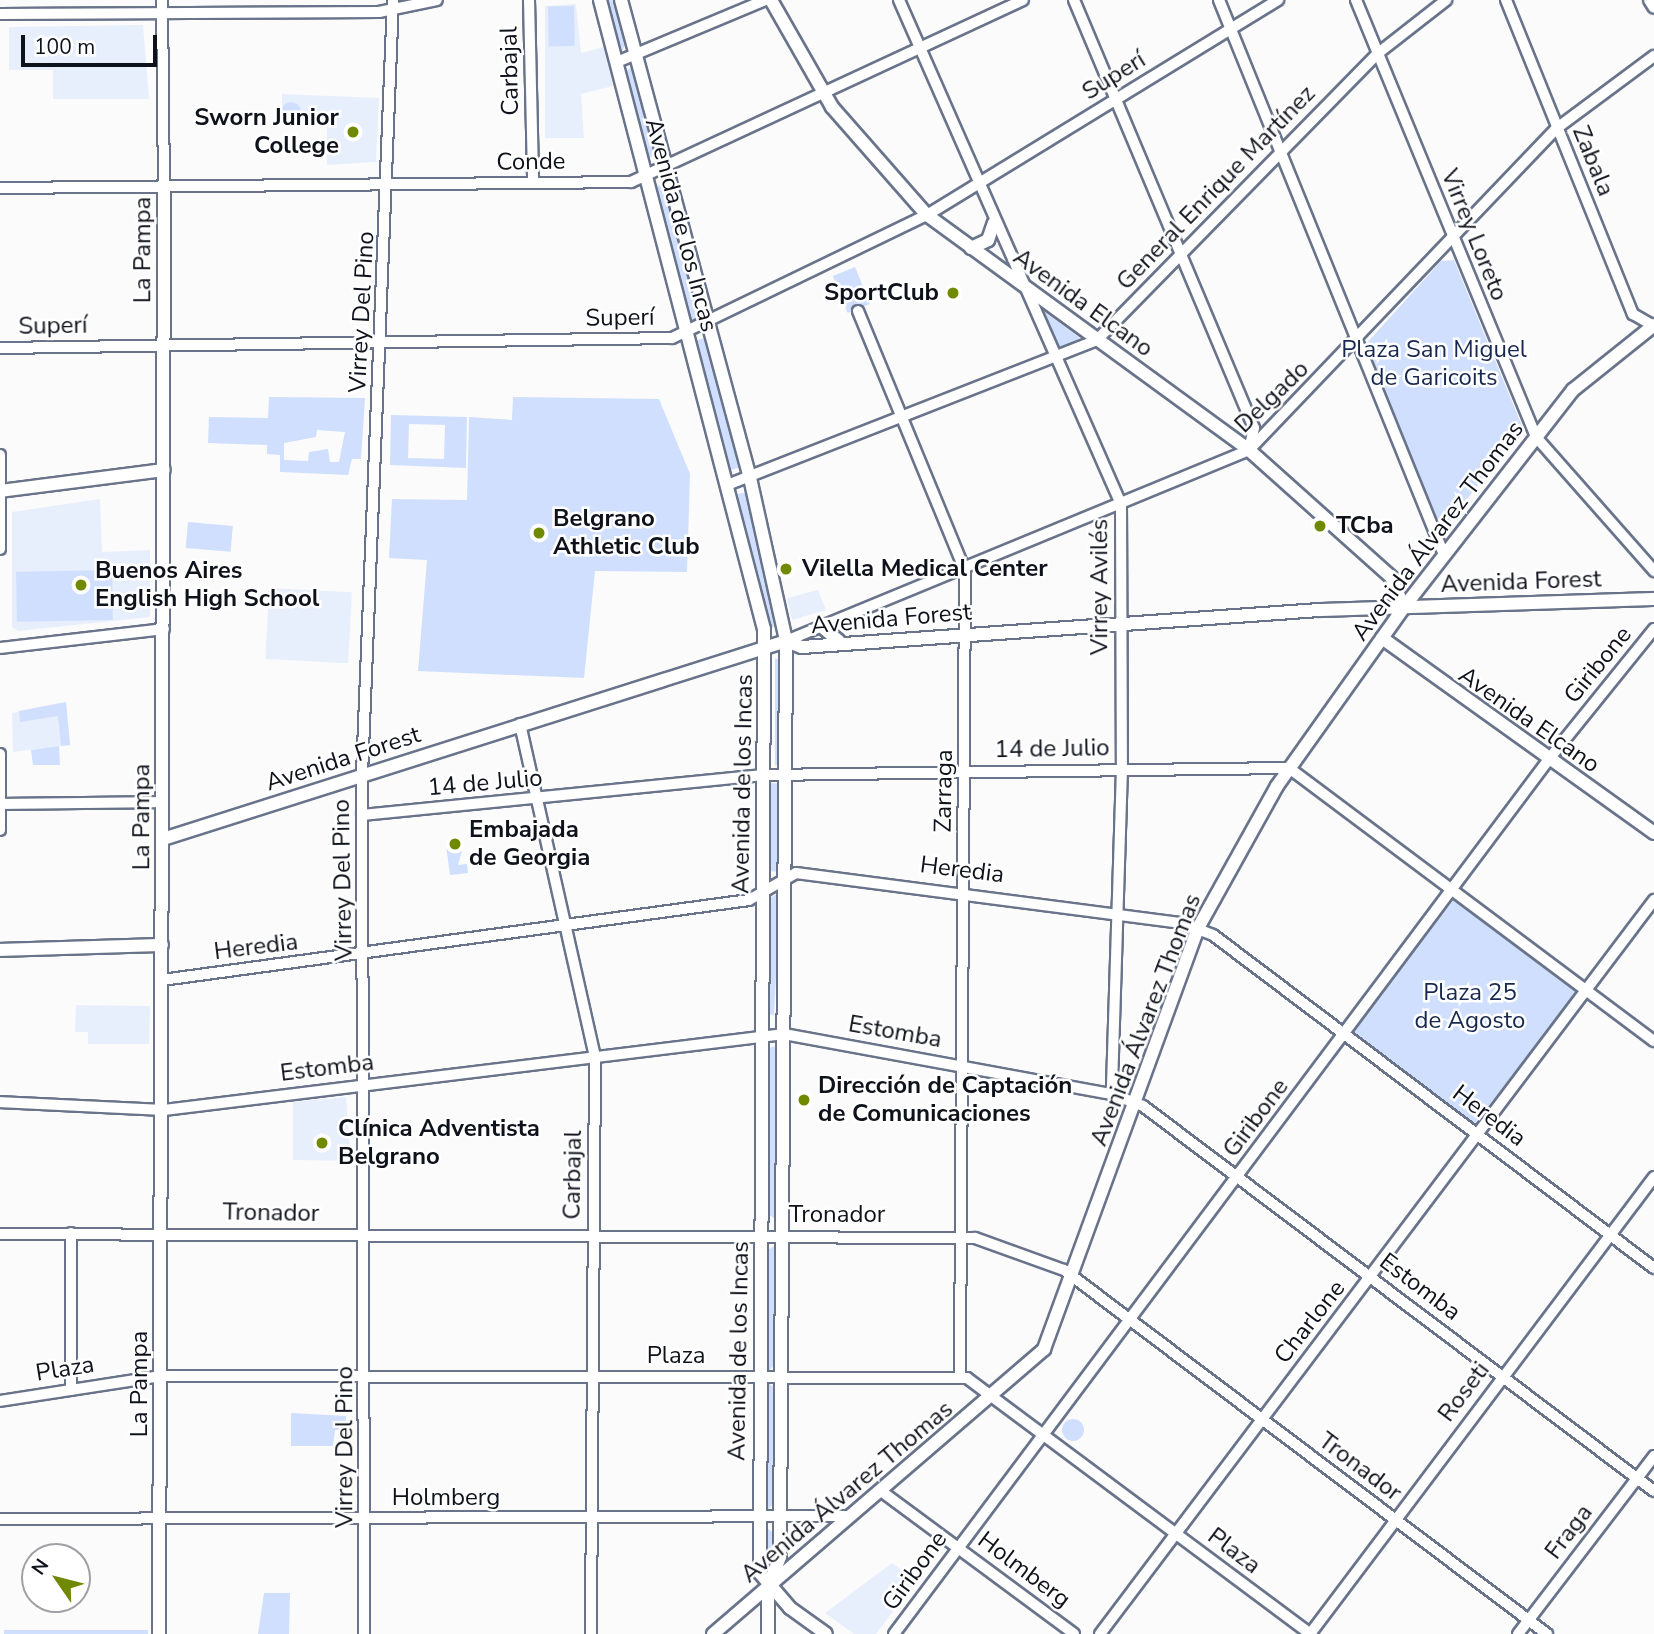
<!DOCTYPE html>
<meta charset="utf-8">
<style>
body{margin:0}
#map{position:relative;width:1654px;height:1634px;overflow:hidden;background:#fbfbfb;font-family:"Nunito Sans",sans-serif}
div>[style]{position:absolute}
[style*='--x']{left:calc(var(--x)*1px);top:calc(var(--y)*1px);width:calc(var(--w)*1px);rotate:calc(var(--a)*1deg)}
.built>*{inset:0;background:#e8effc;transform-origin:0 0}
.green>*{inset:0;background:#cfdffd;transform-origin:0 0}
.round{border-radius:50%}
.roads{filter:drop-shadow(2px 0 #69748b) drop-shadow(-2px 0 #69748b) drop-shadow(0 2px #69748b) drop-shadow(0 -2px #69748b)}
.street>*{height:10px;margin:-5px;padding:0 5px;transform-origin:5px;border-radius:5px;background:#fff}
.secondary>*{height:12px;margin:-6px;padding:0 6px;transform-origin:6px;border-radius:6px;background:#fff}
.dots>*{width:19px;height:19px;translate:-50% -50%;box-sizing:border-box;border:4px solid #fff;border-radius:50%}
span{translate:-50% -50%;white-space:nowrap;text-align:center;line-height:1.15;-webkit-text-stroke:5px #fff;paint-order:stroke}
.street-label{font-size:24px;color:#0e121b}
.poi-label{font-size:24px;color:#0e121b;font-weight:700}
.right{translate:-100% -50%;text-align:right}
.left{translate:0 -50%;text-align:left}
.park-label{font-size:24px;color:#172950}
.north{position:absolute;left:21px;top:1543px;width:70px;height:70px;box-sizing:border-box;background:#fff;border:2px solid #9fa0a4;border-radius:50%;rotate:305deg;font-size:19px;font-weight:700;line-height:28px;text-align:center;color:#0e121b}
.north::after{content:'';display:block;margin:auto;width:24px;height:32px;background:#6f8a01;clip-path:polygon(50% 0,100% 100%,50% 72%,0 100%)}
.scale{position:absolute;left:21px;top:35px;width:136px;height:32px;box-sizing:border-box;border:4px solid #0e121b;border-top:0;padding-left:9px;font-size:21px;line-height:24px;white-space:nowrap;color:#0e121b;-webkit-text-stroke:5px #fff;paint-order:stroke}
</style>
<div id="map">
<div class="built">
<i style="clip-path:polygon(576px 4px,581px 53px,604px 47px,613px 86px,581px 94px,584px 138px,545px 138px,545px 6px)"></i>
<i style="clip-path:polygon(143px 25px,149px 99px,53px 99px,53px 70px,9px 70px,9px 27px)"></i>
<i style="clip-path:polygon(282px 94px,379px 98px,376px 162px,327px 165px,327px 125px,282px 121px)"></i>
<i style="clip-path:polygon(100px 499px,102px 552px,150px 550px,150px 617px,18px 631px,12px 627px,12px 512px)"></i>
<i style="left:269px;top:588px;width:83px;height:71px;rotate:3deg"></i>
<i style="clip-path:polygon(818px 590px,826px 610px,792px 620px,787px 598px)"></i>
<i style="clip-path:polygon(66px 702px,70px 745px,13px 752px,12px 713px)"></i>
<i style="clip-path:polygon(76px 1005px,150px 1006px,149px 1044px,88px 1044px,88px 1032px,75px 1032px)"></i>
<i style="clip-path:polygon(346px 1097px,351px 1161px,293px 1160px,293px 1102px)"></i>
<i style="clip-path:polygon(892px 1563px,916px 1581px,876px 1634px,854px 1634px,825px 1613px)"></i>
</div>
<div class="green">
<i style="clip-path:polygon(605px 0,616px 0,628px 40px,622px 51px)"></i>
<i style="left:574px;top:6px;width:40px;height:26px;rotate:89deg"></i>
<i style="clip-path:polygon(630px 68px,636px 69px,658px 155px,648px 158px,625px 72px)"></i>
<i class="round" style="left:281px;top:102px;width:20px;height:20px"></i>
<i style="clip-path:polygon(664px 184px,700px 319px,696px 322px,689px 319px,656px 186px)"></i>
<i style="clip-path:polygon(1454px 260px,1522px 426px,1447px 526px,1433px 520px,1365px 345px,1441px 261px)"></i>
<i style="left:855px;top:267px;width:40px;height:24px;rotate:68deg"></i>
<i style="clip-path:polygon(1041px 309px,1080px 338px,1057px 350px)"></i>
<i style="left:705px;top:338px;width:134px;height:9px;rotate:75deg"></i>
<i style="clip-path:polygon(evenodd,269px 397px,365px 398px,361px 459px,352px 459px,348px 475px,280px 472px,280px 455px,267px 454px,267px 445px,208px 443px,209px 417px,268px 418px,269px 397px,317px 430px,345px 432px,339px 462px,330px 462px,328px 449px,309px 452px,308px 461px,284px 460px,284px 443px,316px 437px,317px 430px)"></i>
<i style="clip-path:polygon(513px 397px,659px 399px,690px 474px,687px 572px,595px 571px,584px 678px,418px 671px,427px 560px,389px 558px,392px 499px,467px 500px,469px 417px,512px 420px)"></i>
<i style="clip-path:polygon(evenodd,391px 415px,467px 417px,466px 468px,390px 465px,391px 415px,409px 424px,445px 425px,444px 459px,408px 458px,409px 424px)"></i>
<i style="clip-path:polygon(748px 492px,777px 623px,772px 628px,737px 494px)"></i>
<i style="left:188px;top:522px;width:45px;height:26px;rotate:5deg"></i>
<i style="left:112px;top:570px;width:50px;height:96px;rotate:89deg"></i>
<i style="clip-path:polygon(775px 658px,781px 661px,780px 762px,775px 766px)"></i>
<i style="clip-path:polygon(66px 702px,70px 745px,61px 746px,58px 716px,20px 722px,19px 711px)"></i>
<i style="clip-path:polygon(59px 746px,60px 765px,33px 765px,31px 750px)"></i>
<i style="left:770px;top:783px;width:14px;height:88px;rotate:4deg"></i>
<i style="clip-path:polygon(464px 843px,458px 865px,467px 864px,468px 873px,450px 875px,446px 845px)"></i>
<i style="clip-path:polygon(775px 895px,780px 897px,774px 1015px,768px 1014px,769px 898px)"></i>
<i style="left:1457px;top:896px;width:154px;height:172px;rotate:38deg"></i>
<i style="clip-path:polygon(773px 1046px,778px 1051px,774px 1218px,768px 1214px,766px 1051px)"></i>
<i style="clip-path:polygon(774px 1246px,774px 1365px,769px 1371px,764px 1366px,768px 1250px)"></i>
<i style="clip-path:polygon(768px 1383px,775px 1388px,774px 1502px,768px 1510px)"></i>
<i style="clip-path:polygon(291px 1413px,346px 1416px,346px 1430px,335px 1430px,333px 1446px,291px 1446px)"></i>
<i class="round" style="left:1062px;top:1419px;width:22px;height:22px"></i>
<i style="clip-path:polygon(768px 1529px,774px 1533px,773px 1565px,765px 1568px)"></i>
<i style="clip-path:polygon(264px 1593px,290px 1593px,289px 1634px,258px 1634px)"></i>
<i style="left:4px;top:1630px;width:144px;height:4px"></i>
</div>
<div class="roads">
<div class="street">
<i style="--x:162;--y:0;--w:187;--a:89.4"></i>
<i style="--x:529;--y:0;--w:183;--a:88.7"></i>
<i style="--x:899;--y:0;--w:551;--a:66.23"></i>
<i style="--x:1121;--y:504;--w:264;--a:89.8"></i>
<i style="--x:1122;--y:768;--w:326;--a:91.8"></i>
<i style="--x:1074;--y:0;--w:464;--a:67.2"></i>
<i style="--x:1254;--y:428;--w:23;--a:103"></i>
<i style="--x:1219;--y:0;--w:599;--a:67.93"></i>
<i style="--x:1356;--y:0;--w:473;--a:67.6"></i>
<i style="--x:1536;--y:437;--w:179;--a:48.6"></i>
<i style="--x:1506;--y:0;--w:339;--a:68"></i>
<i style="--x:1633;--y:314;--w:24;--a:30"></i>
<i style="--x:1649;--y:0;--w:9;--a:58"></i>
<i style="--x:0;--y:14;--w:379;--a:-0.3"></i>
<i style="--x:379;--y:12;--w:59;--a:-11.7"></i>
<i style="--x:617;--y:62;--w:160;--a:-22.7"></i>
<i style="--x:0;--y:188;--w:631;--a:-0.54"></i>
<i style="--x:631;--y:182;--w:432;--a:-24.9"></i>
<i style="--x:858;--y:311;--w:281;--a:67.6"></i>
<i style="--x:965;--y:571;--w:806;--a:90.36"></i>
<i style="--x:0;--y:348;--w:672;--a:-0.85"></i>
<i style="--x:672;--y:338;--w:283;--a:-25.8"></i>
<i style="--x:927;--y:215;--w:412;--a:-31.5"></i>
<i style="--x:0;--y:455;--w:94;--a:90"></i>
<i style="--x:727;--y:485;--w:397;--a:-21.4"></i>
<i style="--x:1097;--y:340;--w:400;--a:-45.6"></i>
<i style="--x:1377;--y:54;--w:88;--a:-38"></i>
<i style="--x:786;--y:641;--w:501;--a:-22.42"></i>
<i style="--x:1249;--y:450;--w:446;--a:-46.3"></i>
<i style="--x:1557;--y:128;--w:121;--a:-36.6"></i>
<i style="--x:0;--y:648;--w:165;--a:-6.6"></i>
<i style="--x:520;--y:724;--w:340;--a:77.3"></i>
<i style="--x:595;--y:1056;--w:578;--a:90.4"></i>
<i style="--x:0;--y:754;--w:76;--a:90"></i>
<i style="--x:0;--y:804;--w:163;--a:-0.7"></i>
<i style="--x:362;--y:815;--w:406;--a:-5.7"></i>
<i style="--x:766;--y:775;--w:523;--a:-0.77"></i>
<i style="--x:1289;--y:768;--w:456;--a:36.8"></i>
<i style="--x:162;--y:980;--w:592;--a:-7.76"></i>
<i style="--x:749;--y:900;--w:54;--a:-29.9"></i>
<i style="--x:796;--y:873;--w:389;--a:7.4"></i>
<i style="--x:1182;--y:923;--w:33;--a:21"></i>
<i style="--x:1213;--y:935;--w:553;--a:37.06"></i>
<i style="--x:0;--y:1102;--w:164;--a:2.8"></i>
<i style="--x:164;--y:1110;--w:625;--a:-6.99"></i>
<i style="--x:784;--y:1034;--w:333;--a:10.4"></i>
<i style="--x:1112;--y:1094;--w:33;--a:21"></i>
<i style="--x:1143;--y:1106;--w:640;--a:37"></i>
<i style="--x:0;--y:1234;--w:975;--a:0.24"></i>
<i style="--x:975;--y:1238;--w:95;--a:19.8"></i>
<i style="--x:1064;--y:1270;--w:605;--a:37"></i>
<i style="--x:71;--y:1390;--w:157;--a:-90"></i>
<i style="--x:0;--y:1401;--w:163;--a:-8.8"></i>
<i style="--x:161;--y:1376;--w:806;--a:0.14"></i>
<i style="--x:967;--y:1378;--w:429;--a:36.7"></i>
<i style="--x:881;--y:1491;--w:240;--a:36.5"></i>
<i style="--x:0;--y:1519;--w:851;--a:-0.2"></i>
<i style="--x:364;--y:1634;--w:859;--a:-90.13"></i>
<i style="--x:362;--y:775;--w:776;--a:-87.71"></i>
<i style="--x:894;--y:1634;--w:1093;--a:-53.18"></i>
<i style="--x:1549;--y:759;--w:167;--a:-51.1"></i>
<i style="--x:1100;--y:1634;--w:920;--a:-52.96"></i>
<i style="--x:1310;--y:1634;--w:572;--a:-53.03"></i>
<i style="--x:1518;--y:1634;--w:224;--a:-52.6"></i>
</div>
<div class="secondary">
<i style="--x:600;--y:0;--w:650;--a:75.39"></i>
<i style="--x:764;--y:629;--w:944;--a:90.24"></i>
<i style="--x:760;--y:1573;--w:46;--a:49.4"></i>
<i style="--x:790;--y:1608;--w:44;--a:35.8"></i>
<i style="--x:621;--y:0;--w:495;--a:74.9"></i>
<i style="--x:750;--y:478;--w:167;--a:77.5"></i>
<i style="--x:786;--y:641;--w:916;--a:90.38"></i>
<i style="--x:780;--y:1557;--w:31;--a:112"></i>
<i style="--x:768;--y:1586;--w:48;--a:90"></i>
<i style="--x:771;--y:0;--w:123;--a:60.3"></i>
<i style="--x:832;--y:107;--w:144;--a:48.7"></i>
<i style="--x:927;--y:215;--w:399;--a:36.1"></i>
<i style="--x:1249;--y:450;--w:191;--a:41.8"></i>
<i style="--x:1391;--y:577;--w:33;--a:67"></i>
<i style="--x:971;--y:248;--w:19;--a:-25"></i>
<i style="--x:988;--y:240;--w:18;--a:-71"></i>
<i style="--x:0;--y:491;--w:165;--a:-7.3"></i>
<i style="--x:821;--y:626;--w:23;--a:40"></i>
<i style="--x:1382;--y:638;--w:335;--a:35.6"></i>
<i style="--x:163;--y:839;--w:654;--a:-17.63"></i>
<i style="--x:786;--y:641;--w:17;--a:21"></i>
<i style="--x:802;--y:647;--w:519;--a:-4.09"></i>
<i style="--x:1320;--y:610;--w:334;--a:-1.9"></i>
<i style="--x:0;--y:950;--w:162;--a:-1.8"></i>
<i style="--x:159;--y:1634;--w:1447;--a:-89.8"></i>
<i style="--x:713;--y:1634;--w:437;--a:-40.7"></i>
<i style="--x:1044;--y:1349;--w:448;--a:-69.9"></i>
<i style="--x:1198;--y:928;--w:162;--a:-60.9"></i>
<i style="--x:1277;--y:786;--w:219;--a:-54.6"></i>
<i style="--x:1404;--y:607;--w:275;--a:-52.1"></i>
<i style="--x:1573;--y:390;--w:104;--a:-38.7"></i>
</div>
</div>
<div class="dots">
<i style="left:353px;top:132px;background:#6f8a01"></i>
<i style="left:953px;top:293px;background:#6f8a01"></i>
<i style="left:1320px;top:526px;background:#6f8a01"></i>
<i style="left:539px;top:533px;background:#6f8a01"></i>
<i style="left:786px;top:569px;background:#6f8a01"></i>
<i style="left:81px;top:585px;background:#6f8a01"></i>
<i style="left:455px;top:844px;background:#6f8a01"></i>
<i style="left:804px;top:1100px;background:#6f8a01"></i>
<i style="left:322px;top:1143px;background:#6f8a01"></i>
</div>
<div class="street-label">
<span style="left:510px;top:71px;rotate:-91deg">Carbajal</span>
<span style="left:1114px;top:76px;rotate:-32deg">Superí</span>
<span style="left:1593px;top:161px;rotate:68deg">Zabala</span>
<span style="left:531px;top:162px;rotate:-1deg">Conde</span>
<span style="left:1216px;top:188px;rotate:-46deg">General Enrique Martínez</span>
<span style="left:681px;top:225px;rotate:75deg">Avenida de los Incas</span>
<span style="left:1474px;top:235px;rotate:68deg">Virrey Loreto</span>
<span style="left:143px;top:250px;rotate:-90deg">La Pampa</span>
<span style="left:1083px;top:303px;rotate:36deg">Avenida Elcano</span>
<span style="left:362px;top:312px;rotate:-87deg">Virrey Del Pino</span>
<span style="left:620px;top:318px;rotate:-1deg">Superí</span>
<span style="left:53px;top:326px;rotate:-1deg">Superí</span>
<span style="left:1272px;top:397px;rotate:-44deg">Delgado</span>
<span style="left:1438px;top:531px;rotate:-53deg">Avenida Álvarez Thomas</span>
<span style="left:1521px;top:582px;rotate:-2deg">Avenida Forest</span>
<span style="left:1100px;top:587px;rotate:-90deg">Virrey Avilés</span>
<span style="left:891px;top:619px;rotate:-5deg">Avenida Forest</span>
<span style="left:1598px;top:665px;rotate:-51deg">Giribone</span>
<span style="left:1529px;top:720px;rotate:35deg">Avenida Elcano</span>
<span style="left:1052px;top:749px;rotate:-1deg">14 de Julio</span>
<span style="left:343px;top:759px;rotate:-18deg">Avenida Forest</span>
<span style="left:485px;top:783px;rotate:-5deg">14 de Julio</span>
<span style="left:743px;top:784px;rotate:-89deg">Avenida de los Incas</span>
<span style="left:944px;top:791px;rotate:-89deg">Zarraga</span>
<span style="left:142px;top:817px;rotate:-90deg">La Pampa</span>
<span style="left:962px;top:870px;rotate:7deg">Heredia</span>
<span style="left:343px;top:880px;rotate:-91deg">Virrey Del Pino</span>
<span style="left:256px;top:947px;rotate:-7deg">Heredia</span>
<span style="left:1146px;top:1020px;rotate:-69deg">Avenida Álvarez Thomas</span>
<span style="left:895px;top:1032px;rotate:10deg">Estomba</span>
<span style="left:327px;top:1068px;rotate:-7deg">Estomba</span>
<span style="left:1489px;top:1116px;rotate:37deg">Heredia</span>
<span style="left:1256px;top:1118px;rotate:-53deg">Giribone</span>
<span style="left:573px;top:1175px;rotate:-89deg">Carbajal</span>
<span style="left:271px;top:1213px;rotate:1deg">Tronador</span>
<span style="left:837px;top:1215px">Tronador</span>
<span style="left:1420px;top:1287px;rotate:37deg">Estomba</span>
<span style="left:1310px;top:1322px;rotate:-52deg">Charlone</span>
<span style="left:739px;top:1351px;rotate:-89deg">Avenida de los Incas</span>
<span style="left:676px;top:1356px">Plaza</span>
<span style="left:65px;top:1369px;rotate:-9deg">Plaza</span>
<span style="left:140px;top:1384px;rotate:-90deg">La Pampa</span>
<span style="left:1464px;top:1392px;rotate:-53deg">Roseti</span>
<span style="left:345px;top:1447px;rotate:-90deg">Virrey Del Pino</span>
<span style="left:1360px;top:1467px;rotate:37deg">Tronador</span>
<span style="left:847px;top:1492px;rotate:-40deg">Avenida Álvarez Thomas</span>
<span style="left:446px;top:1498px">Holmberg</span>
<span style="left:1569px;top:1532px;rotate:-53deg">Fraga</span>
<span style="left:1234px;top:1551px;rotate:37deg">Plaza</span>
<span style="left:1024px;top:1570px;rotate:37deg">Holmberg</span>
<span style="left:915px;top:1571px;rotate:-54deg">Giribone</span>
</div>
<div class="poi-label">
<span class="right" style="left:339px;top:132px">Sworn Junior<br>College</span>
<span class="right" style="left:939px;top:293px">SportClub</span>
<span class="left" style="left:553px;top:533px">Belgrano<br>Athletic Club</span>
<span class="left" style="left:1336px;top:526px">TCba</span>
<span class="left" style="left:802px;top:569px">Vilella Medical Center</span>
<span class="left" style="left:95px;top:585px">Buenos Aires<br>English High School</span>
<span class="left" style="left:469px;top:844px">Embajada<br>de Georgia</span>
<span class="left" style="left:818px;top:1100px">Dirección de Captación<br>de Comunicaciones</span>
<span class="left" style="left:338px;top:1143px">Clínica Adventista<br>Belgrano</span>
</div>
<div class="park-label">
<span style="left:1434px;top:364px">Plaza San Miguel<br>de Garicoits</span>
<span style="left:1470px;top:1007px">Plaza 25<br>de Agosto</span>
</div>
<div class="north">N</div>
<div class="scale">100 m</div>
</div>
